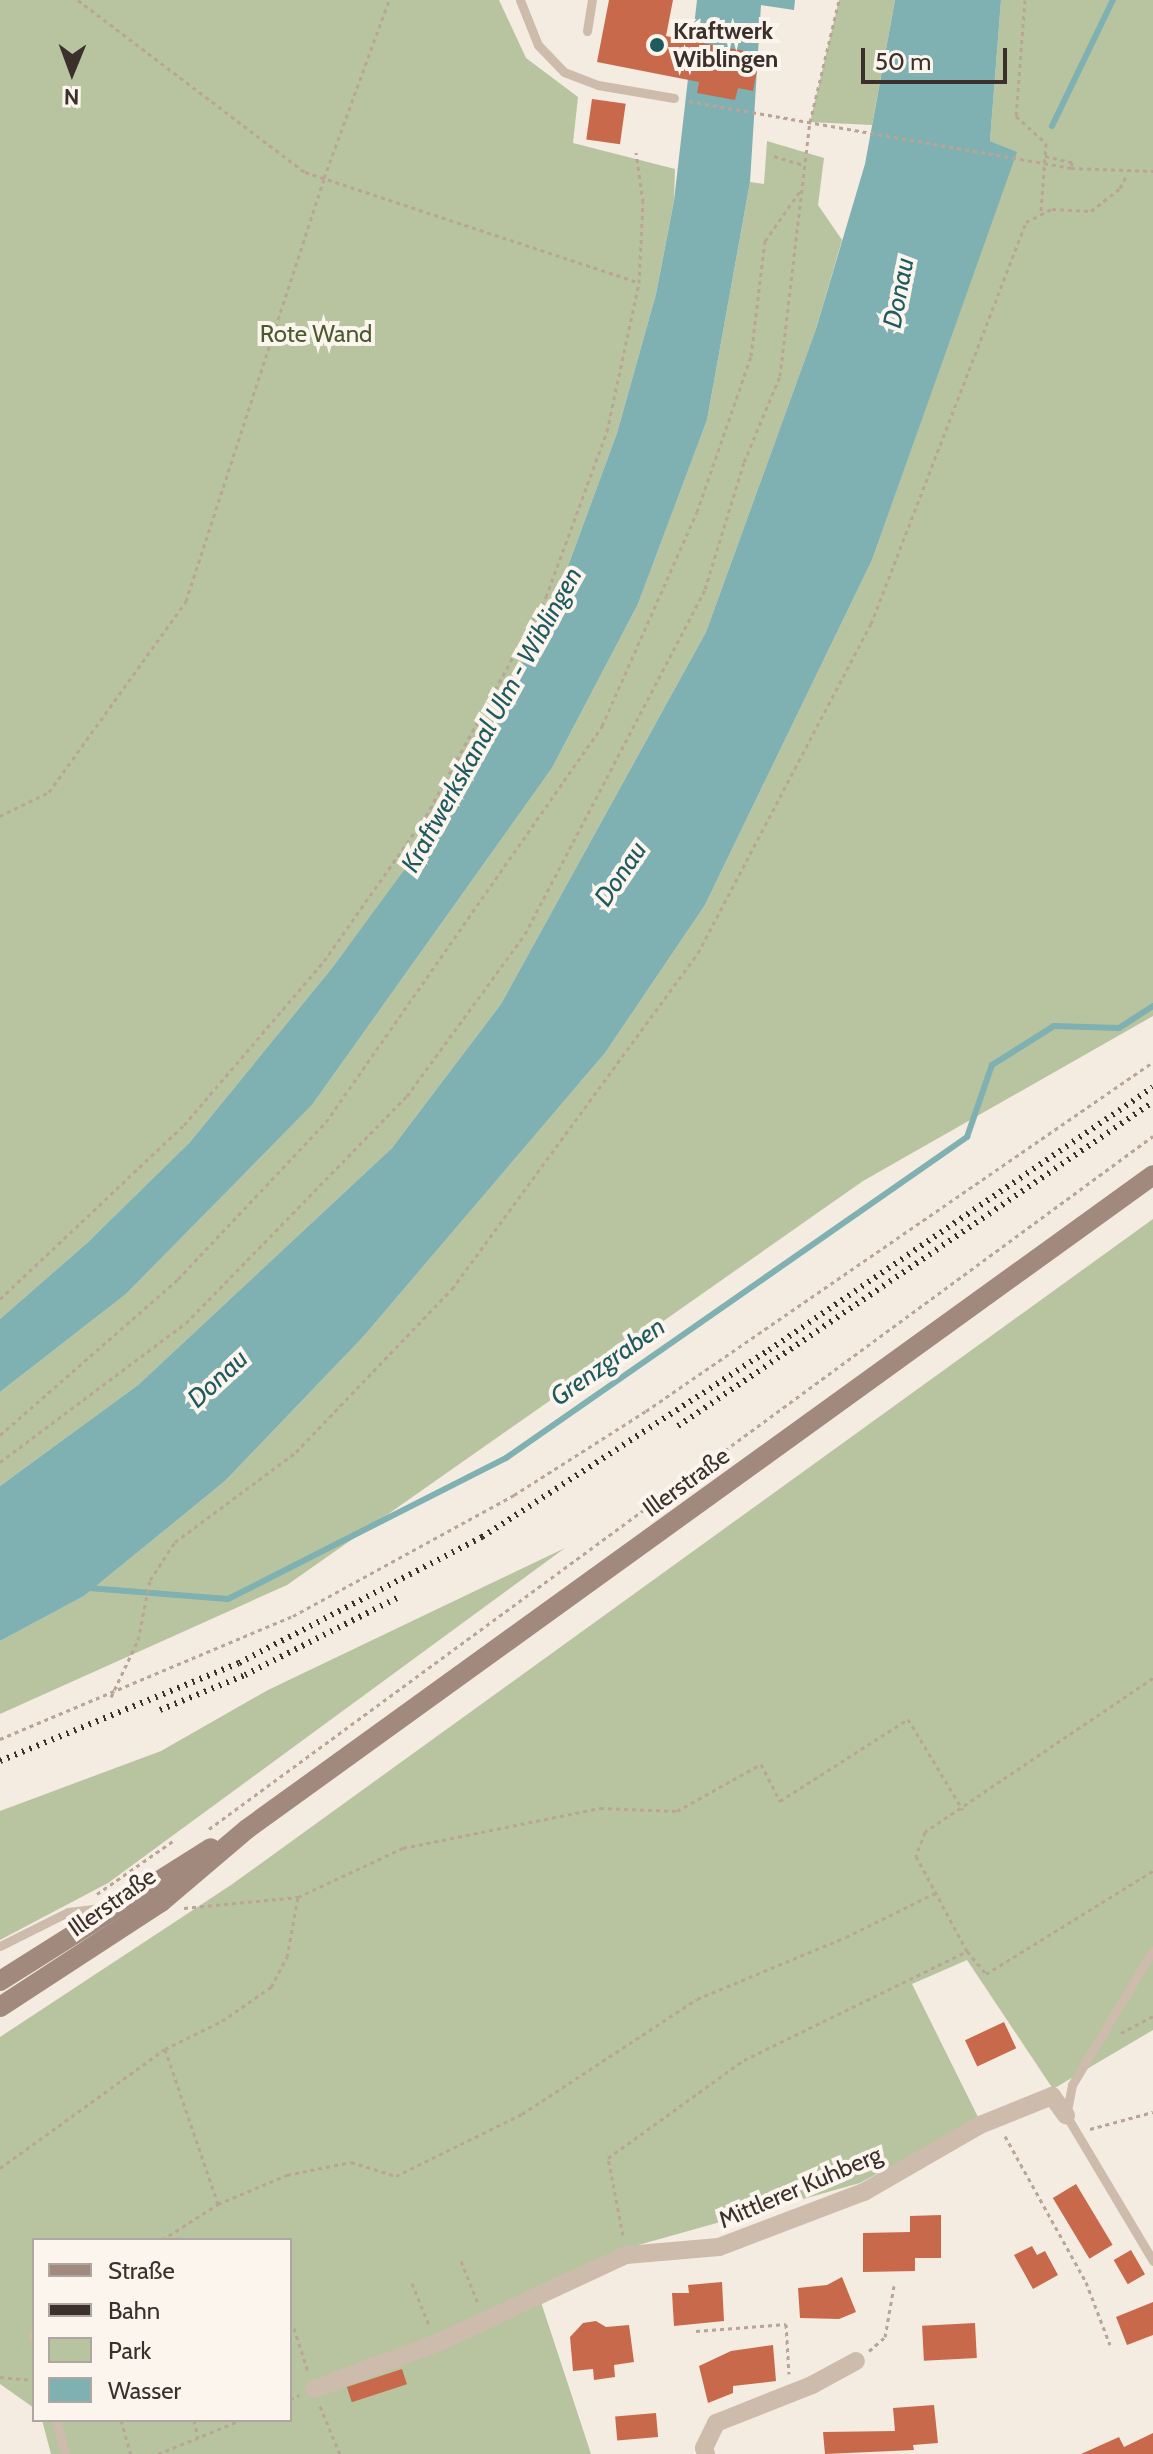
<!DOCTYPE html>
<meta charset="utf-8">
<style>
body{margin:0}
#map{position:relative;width:1153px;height:2454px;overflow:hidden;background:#f4ebe1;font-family:Cabin,sans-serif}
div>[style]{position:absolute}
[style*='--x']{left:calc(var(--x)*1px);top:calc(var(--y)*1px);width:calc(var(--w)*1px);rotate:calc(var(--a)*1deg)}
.green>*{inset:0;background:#b8c4a0}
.water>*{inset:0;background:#7fb0b2}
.stream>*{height:6px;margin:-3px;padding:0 3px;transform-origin:3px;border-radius:3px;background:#7fb0b2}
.building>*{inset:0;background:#c8694b;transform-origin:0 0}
.path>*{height:3px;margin-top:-1.5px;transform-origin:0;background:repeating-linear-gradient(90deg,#b9a596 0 4px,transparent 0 8px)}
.lane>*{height:9px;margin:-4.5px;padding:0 4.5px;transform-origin:4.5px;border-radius:4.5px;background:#cdbbac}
.street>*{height:18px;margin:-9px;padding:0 9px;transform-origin:9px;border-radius:9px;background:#cdbbac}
.secondary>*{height:20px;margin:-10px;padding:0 10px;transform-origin:10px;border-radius:10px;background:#a18a7d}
.rail>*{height:6px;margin-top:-3px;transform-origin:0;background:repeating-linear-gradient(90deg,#3b302b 0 2px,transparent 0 8px)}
.path-bridge>*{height:3px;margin-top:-1.5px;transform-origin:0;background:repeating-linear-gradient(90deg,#b9a596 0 4px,transparent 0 8px)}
.dots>*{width:22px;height:22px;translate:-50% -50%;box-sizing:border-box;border:4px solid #fbf5ee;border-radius:50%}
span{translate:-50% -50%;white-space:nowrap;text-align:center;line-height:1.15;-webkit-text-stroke:8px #fbf5ee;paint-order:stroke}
.poi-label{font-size:24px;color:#3b302b;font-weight:700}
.left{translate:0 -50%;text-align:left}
.park-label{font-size:24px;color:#4a5a2e}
.street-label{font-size:24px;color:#3b302b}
.water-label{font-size:26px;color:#1f5a5e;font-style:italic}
.legend{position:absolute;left:32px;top:2238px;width:260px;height:184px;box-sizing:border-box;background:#fbf5ee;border:2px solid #aea6a0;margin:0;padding:10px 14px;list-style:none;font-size:24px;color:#3b302b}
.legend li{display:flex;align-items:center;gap:16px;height:40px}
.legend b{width:40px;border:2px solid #aea6a0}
.north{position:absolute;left:32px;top:32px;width:80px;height:80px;-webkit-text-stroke:6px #fbf5ee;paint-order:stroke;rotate:181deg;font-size:22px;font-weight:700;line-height:32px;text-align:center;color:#3b302b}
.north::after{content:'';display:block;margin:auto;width:28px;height:36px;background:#3b302b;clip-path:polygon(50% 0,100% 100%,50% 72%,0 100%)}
.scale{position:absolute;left:861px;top:48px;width:146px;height:36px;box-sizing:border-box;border:4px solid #3b302b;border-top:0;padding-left:10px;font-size:24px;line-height:28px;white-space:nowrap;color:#3b302b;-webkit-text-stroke:6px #fbf5ee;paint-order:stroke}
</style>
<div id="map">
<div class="green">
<i style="clip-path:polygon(0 0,499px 0,526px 58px,578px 97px,573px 143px,675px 169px,674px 201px,656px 294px,617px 433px,557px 596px,438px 825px,332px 968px,190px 1142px,87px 1243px,0 1319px)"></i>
<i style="clip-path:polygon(839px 0,895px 0,872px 125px,810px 122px)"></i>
<i style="clip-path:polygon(1001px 0,1153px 0,1153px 1016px,863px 1181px,287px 1585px,0 1714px,0 1641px,84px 1596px,225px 1481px,363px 1337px,605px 1053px,705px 905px,872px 560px,1016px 152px,990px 141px)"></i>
<i style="clip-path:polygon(767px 141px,824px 158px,818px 205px,842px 240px,816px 329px,706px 632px,501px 1004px,392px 1148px,138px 1385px,0 1486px,0 1392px,126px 1294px,312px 1105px,552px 768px,638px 604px,707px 420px,750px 182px,764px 184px)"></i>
<i style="clip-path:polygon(1153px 1219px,1153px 2030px,1053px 2089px,967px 1960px,912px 1984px,979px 2119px,860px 2183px,624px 2249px,536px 2287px,591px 2454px,51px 2454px,42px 2420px,290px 2420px,290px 2240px,34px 2240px,34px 2408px,0 2384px,0 2037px,231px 1885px)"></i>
<i style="clip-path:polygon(565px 1548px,108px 1883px,0 1940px,0 1811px,161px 1751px,268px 1690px)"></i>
</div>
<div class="water">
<i style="clip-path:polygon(697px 0,795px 0,794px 10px,761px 5px,750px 182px,707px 420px,638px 604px,552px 768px,312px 1105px,126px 1294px,0 1392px,0 1319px,87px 1243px,190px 1142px,332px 968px,438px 824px,557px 596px,617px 433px,656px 294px,674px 201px)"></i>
<i style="clip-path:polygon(895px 0,1001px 0,990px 141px,1017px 152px,872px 560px,705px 905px,605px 1053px,363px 1337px,225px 1481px,84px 1596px,0 1641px,0 1486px,138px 1385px,392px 1148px,501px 1004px,706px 632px,816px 329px,865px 164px)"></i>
</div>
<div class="stream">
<i style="--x:1052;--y:126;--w:140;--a:-64.2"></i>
<i style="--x:89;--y:1588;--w:139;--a:4.5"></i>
<i style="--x:228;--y:1599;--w:312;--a:-26.9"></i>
<i style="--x:506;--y:1458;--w:562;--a:-34.85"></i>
<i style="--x:967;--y:1137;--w:76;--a:-70.9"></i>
<i style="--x:992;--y:1065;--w:73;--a:-32.2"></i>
<i style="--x:1054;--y:1026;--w:65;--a:1.8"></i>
<i style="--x:1119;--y:1028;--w:40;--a:-32.9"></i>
</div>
<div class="building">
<i style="clip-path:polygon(609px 0,673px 0,666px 36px,760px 54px,753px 91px,738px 88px,735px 100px,697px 93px,699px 82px,597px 62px)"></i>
<i style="left:592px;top:99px;width:34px;height:41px;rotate:8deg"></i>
<i style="left:1004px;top:2022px;width:29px;height:43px;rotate:65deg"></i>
<i style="left:1076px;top:2184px;width:71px;height:27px;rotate:59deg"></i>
<i style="clip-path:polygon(941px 2215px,941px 2258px,915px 2258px,915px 2271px,863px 2272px,863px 2233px,910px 2232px,910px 2216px)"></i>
<i style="clip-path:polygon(1032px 2246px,1037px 2255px,1045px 2251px,1058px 2275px,1033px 2289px,1014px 2255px)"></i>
<i style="left:1131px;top:2250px;width:28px;height:20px;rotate:60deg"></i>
<i style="clip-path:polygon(842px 2277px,856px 2312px,839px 2319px,800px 2318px,798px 2288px,827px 2285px)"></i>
<i style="clip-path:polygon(722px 2282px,724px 2321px,674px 2326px,672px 2293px,689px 2293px,688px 2285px)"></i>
<i style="clip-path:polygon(1153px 2302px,1153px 2335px,1127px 2345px,1116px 2317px)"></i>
<i style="clip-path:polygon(596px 2321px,606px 2327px,629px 2325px,634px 2362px,614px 2365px,615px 2377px,594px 2380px,593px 2369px,573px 2371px,570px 2337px,583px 2323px)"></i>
<i style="left:975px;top:2323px;width:35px;height:53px;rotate:87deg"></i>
<i style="clip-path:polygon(773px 2345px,776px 2381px,733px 2386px,733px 2393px,708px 2403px,699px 2366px,731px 2351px)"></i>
<i style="left:402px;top:2369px;width:16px;height:58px;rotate:72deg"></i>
<i style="clip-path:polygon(934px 2405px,938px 2443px,913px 2445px,914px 2450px,825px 2454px,823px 2432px,895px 2431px,893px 2408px)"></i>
<i style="left:656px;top:2413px;width:24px;height:41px;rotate:85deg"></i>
<i style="clip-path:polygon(1153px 2433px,1153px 2454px,1081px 2454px,1119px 2437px,1124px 2447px)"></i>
</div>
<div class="path">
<i style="--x:78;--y:0;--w:285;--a:37.2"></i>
<i style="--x:305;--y:172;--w:351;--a:18.3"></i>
<i style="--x:1025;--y:0;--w:116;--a:94.4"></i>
<i style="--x:1016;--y:116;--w:40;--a:42"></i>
<i style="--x:1046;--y:143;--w:68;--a:94.2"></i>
<i style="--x:689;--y:101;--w:144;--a:10"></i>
<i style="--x:774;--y:156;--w:30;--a:17"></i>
<i style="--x:1045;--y:156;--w:28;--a:13"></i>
<i style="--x:1072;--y:162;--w:6;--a:99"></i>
<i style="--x:1071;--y:168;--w:82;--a:2.1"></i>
<i style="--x:0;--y:816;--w:55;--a:-26.1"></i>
<i style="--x:49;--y:792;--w:235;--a:-54.3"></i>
<i style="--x:186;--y:601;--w:445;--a:-71.9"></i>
<i style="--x:324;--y:178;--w:189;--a:-69.9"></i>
<i style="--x:0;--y:1299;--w:253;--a:-43.4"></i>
<i style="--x:184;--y:1125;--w:216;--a:-49.5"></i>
<i style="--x:324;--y:961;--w:177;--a:-54.9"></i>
<i style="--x:426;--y:816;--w:250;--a:-61.3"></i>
<i style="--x:546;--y:597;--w:177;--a:-69.8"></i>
<i style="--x:607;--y:431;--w:151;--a:-77.8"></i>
<i style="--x:639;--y:283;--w:81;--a:-87.2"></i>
<i style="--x:643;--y:202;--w:50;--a:-98"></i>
<i style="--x:0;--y:1435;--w:237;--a:-41.2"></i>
<i style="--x:178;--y:1279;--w:216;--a:-46.7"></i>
<i style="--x:326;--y:1122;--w:483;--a:-55.1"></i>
<i style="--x:602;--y:726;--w:234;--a:-66.1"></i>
<i style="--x:697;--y:512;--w:165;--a:-70.9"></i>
<i style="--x:751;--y:356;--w:116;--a:-83.1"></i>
<i style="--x:765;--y:241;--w:61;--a:-55"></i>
<i style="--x:0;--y:1462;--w:232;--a:-36.8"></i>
<i style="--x:186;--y:1323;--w:317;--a:-45.8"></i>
<i style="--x:407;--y:1096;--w:200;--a:-53.9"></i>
<i style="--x:525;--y:934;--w:389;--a:-62.4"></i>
<i style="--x:705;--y:589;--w:133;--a:-72.9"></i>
<i style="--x:744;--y:462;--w:93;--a:-67.3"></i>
<i style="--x:780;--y:376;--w:256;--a:-83.3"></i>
<i style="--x:810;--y:122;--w:125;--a:-76.6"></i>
<i style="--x:1153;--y:1678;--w:275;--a:146"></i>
<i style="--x:925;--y:1832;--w:26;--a:111"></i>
<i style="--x:916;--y:1856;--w:108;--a:61.8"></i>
<i style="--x:967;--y:1951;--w:30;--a:50"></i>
<i style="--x:986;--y:1974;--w:196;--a:-31.7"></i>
<i style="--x:111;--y:1697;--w:63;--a:-64.7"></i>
<i style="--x:138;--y:1640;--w:61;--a:-78.7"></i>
<i style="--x:150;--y:1580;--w:45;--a:-56.7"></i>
<i style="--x:175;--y:1542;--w:151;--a:-36.6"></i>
<i style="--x:296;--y:1452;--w:226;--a:-46.3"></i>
<i style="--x:452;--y:1289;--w:416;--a:-53.8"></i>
<i style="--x:698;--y:953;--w:372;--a:-62.3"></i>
<i style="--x:871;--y:624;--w:431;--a:-68.9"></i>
<i style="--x:1026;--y:222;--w:29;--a:-27"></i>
<i style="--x:1052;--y:209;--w:39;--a:3"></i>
<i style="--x:1091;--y:211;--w:37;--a:-38"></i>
<i style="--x:1120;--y:188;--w:16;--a:-63"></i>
<i style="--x:0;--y:1739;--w:318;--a:-22.8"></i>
<i style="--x:293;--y:1616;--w:252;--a:-28.7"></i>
<i style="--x:514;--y:1495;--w:156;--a:-32.5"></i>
<i style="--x:646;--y:1411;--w:616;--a:-34.54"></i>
<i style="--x:209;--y:1829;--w:1171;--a:-36.28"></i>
<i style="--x:97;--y:1894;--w:93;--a:-34.9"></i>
<i style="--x:184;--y:1908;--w:115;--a:-5.5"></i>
<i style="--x:298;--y:1897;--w:116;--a:-25"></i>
<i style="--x:403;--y:1848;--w:201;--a:-11.5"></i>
<i style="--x:600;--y:1808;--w:77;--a:2.2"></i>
<i style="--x:677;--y:1811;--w:96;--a:-29.2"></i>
<i style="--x:761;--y:1764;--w:42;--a:62.8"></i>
<i style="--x:780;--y:1801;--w:152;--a:-32.6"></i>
<i style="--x:908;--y:1719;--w:106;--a:58.9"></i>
<i style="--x:1121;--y:2033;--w:36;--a:-28"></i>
<i style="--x:165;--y:2049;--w:164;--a:71.1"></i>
<i style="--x:1090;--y:2129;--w:65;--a:-15.1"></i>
<i style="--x:1005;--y:2136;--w:167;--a:61"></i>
<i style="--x:1086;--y:2282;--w:67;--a:69.1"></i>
<i style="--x:0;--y:2168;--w:203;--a:-35.8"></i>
<i style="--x:165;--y:2049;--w:64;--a:-26.2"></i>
<i style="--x:222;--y:2021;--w:60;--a:-34.8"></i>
<i style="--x:271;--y:1987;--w:34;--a:-62"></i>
<i style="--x:287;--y:1957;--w:61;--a:-79.6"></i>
<i style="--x:623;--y:2235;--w:78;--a:-101"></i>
<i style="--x:608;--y:2158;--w:168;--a:-35.8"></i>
<i style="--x:744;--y:2060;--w:246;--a:-26"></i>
<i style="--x:162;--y:2240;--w:67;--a:-32.7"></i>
<i style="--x:218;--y:2204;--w:75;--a:-22.8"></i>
<i style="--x:287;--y:2175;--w:65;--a:-11.5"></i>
<i style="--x:351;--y:2162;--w:47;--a:17.3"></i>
<i style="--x:396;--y:2176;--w:140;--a:-26.2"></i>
<i style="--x:522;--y:2114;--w:209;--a:-33.3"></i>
<i style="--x:697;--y:1999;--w:161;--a:-22.6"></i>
<i style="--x:846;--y:1937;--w:102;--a:-26.3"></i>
<i style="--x:461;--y:2261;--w:45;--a:68"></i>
<i style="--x:412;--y:2283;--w:45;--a:68"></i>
<i style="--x:294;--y:2328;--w:46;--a:72.3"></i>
<i style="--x:696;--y:2331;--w:90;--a:-4.4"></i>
<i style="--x:786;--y:2324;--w:50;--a:86.6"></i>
<i style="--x:869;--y:2351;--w:21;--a:-41"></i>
<i style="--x:885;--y:2337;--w:52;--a:-80"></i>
<i style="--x:0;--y:2377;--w:34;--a:5"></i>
<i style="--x:290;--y:2399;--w:10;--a:-24"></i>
<i style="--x:320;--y:2406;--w:52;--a:67.4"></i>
<i style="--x:121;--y:2420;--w:35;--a:74"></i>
<i style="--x:194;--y:2420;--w:18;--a:77"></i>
<i style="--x:158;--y:2454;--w:90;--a:-22.3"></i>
</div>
<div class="lane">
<i style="--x:520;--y:0;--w:48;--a:68.2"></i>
<i style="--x:538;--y:45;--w:37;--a:46"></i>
<i style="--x:564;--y:72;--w:36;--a:21"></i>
<i style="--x:598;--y:85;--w:77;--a:9.7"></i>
<i style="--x:587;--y:31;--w:31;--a:-81"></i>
<i style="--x:0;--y:1946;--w:76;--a:-26.6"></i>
<i style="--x:68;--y:1912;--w:42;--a:-6.8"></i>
<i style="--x:1153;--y:1950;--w:157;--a:121"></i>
<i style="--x:1072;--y:2085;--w:31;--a:101"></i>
<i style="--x:1066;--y:2115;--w:170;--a:59.2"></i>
<i style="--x:33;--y:2336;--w:3;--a:72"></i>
<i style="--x:56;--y:2420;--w:35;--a:75"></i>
</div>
<div class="street">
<i style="--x:314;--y:2389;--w:131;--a:-20.5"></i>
<i style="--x:437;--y:2343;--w:208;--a:-25"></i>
<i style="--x:626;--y:2255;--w:93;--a:-4.9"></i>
<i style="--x:719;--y:2247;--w:155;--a:-20.8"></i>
<i style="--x:864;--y:2192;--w:134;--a:-30"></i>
<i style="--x:980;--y:2125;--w:78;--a:-21.9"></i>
<i style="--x:1052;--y:2096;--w:24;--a:54"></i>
<i style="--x:706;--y:2454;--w:6;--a:-108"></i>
<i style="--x:704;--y:2448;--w:28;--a:-64"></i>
<i style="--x:716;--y:2423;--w:103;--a:-21.6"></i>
<i style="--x:812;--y:2385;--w:50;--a:-28.6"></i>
</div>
<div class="secondary">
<i style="--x:0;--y:1981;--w:249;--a:-32.2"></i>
<i style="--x:0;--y:2007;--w:192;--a:-33.1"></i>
<i style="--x:161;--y:1902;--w:113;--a:-40.3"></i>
<i style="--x:247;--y:1829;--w:1117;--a:-35.82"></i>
</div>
<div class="rail">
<i style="--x:678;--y:1426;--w:575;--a:-34.3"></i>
<i style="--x:160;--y:1710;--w:92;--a:-22.4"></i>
<i style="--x:245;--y:1675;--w:173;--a:-26.9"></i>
<i style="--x:0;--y:1761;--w:258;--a:-22.3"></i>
<i style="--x:239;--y:1663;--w:274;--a:-27.4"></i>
<i style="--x:482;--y:1537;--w:343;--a:-33.1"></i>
<i style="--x:769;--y:1350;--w:465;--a:-34.4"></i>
</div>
<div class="path-bridge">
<i style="--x:831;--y:126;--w:244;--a:9.9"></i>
</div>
<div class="dots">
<i style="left:657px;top:45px;background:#1f5a5e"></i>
</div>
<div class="poi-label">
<span class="left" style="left:673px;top:45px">Kraftwerk<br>Wiblingen</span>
</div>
<div class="park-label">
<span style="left:316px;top:334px">Rote Wand</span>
</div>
<div class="street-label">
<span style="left:686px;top:1482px;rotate:-36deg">Illerstraße</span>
<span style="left:112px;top:1902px;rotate:-35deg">Illerstraße</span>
<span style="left:800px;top:2187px;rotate:-23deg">Mittlerer Kuhberg</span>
</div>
<div class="water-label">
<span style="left:899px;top:293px;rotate:-79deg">Donau</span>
<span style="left:492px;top:720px;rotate:-61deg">Kraftwerkskanal Ulm - Wiblingen</span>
<span style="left:621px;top:874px;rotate:-56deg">Donau</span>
<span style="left:608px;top:1362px;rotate:-35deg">Grenzgraben</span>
<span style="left:218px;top:1379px;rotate:-43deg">Donau</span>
</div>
<ul class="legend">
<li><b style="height:10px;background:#a18a7d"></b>Straße</li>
<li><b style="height:10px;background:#3b302b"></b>Bahn</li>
<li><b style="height:22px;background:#b8c4a0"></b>Park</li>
<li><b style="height:22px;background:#7fb0b2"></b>Wasser</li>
</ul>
<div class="north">N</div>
<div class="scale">50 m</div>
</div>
